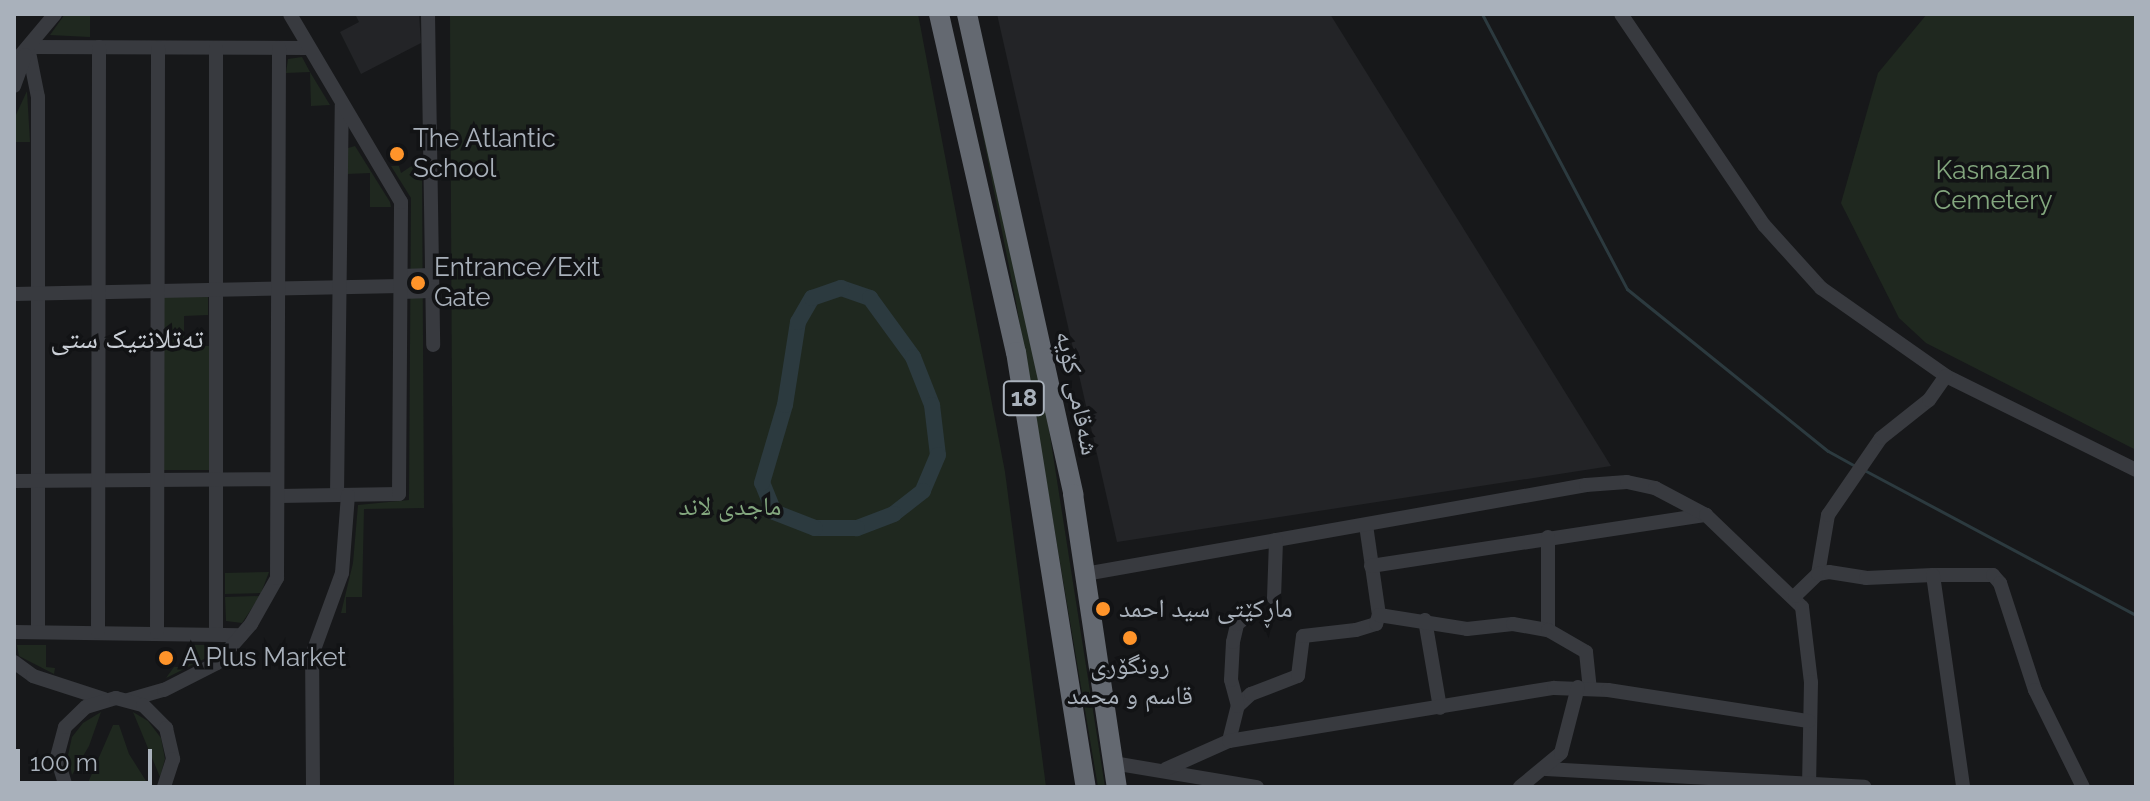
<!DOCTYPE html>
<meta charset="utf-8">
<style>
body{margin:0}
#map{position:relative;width:2150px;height:801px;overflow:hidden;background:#17181a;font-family:Raleway,"Noto Naskh Arabic",sans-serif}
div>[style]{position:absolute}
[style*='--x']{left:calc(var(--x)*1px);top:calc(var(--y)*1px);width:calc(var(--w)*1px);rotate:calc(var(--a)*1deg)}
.built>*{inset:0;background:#232427}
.green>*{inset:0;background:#1f281f}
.stream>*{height:3px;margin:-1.5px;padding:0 1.5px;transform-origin:1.5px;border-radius:1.5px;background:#2c3a3f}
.river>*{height:16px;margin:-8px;padding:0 8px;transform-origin:8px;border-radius:8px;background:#2c3a3f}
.minor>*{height:14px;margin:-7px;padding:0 7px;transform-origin:7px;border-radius:7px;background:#383a3f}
.highway>*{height:20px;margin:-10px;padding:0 10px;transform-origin:10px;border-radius:10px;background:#646971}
.dots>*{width:22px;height:22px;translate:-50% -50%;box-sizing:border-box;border:4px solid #121315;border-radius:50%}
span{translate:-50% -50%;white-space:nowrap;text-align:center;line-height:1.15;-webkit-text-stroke:7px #121315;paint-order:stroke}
.shield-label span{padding:2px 6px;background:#121315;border:2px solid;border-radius:6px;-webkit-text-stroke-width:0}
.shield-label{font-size:24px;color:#a9b1bb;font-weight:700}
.poi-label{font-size:26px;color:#a9b1bb}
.left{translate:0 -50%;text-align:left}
.park-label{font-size:26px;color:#83a77e}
.street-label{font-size:26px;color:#a9b1bb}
.neighbourhood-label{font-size:28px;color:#cacfd6}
.frame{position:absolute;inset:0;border:16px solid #a9b1bb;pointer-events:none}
.scale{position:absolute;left:16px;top:749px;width:136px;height:36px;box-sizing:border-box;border:4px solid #a9b1bb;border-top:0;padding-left:10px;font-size:24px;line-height:28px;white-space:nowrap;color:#a9b1bb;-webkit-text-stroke:6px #121315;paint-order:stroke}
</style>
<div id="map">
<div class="built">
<i style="clip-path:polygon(355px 14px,419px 14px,421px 43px,361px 74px,340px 32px,359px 22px)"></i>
<i style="clip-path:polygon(997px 14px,1330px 14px,1611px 466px,1117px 542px)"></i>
</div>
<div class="green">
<i style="clip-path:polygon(65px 14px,90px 14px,90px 37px,50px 35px)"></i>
<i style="clip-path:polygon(450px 14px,918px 14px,1005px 472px,1046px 787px,454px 787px)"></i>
<i style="clip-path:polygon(959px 14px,1045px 404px,1105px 787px,1098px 787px,1016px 302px)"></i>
<i style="clip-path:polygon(1927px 14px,2136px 14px,2136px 450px,1926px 343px,1899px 318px,1841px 203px,1878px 73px)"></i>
<i style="clip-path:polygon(302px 57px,310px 72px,330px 105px,311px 106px,310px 72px,286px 73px,288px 59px)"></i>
<i style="clip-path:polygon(27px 91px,30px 142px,14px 142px,14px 119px)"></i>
<i style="clip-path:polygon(355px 146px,390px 202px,391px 207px,370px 207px,370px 173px,347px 174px,348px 148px)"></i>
<i style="clip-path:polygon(416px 163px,422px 171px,424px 508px,364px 509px,362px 597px,346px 597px,346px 613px,341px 613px,353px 563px,358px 505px,409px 500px,411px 198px,391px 166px,399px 166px,401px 173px)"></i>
<i style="clip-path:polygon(163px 297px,208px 297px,208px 315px,184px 316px,184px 346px,210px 346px,210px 470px,163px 470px)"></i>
<i style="clip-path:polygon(269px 572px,261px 593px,225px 594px,225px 573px)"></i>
<i style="clip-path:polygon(260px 596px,242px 623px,226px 621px,225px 597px)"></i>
<i style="clip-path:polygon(17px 645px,46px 645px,46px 667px,55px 668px,54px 674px,19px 656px)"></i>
<i style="clip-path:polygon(190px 645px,216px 645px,208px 657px,166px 678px,174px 667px,187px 667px)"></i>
<i style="clip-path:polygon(101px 712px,89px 746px,72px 775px,68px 755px,72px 737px,83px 723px)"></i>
<i style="clip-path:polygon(133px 712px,148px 721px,161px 738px,165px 759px,160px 777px)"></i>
<i style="clip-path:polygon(113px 725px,119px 725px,129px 754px,148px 784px,145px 787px,87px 785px)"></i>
</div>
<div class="stream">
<i style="--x:1482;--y:14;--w:311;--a:62.2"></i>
<i style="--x:1627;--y:289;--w:258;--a:38.9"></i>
<i style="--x:1828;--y:451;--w:31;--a:29"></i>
<i style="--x:1866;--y:471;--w:306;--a:28.1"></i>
</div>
<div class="river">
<i style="--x:841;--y:288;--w:31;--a:19"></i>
<i style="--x:870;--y:298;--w:73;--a:53.9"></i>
<i style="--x:913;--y:357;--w:52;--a:68.4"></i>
<i style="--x:932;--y:405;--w:50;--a:83.2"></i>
<i style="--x:938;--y:455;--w:39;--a:113"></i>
<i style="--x:923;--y:491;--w:37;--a:142"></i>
<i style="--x:894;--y:514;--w:40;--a:159"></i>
<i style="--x:857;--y:528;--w:42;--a:180"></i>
<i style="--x:815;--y:528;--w:44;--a:-158.7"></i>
<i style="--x:774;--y:512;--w:31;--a:-112"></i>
<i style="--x:762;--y:483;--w:81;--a:-73.6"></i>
<i style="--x:785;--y:405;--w:84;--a:-81.1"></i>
<i style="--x:798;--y:322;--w:28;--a:-60"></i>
<i style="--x:812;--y:298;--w:31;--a:-19"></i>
</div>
<div class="minor">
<i style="--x:428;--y:14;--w:331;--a:89.1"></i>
<i style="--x:1621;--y:14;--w:255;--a:55.9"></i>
<i style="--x:1764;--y:225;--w:85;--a:47.9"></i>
<i style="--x:1821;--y:288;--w:153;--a:35.1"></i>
<i style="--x:1946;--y:376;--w:212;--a:26.3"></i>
<i style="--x:28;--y:47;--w:51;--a:78.7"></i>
<i style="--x:38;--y:97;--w:535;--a:90"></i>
<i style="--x:28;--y:47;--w:280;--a:0.2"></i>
<i style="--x:216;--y:48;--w:583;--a:90"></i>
<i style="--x:14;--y:63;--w:64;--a:-50.1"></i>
<i style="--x:14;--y:86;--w:33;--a:-70"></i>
<i style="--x:401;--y:276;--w:30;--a:-2"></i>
<i style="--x:401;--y:292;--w:30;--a:-2"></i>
<i style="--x:14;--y:294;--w:387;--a:-1.2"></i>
<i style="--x:14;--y:481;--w:262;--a:-0.4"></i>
<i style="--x:337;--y:495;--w:390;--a:-89.3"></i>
<i style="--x:279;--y:496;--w:120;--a:-1"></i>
<i style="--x:399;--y:494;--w:292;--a:-89.6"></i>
<i style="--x:401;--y:202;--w:218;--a:-120.6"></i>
<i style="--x:1366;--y:525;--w:91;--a:81.8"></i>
<i style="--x:1371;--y:566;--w:339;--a:-8.7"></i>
<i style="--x:1085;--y:574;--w:509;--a:-10.07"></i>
<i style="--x:1586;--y:485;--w:41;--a:-4.2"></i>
<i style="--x:1627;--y:482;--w:29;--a:12"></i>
<i style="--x:1655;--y:488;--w:58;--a:27.9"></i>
<i style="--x:1706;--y:515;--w:133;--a:43.8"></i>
<i style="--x:1802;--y:607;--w:76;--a:83.2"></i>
<i style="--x:1811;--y:682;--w:101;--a:91.1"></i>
<i style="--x:1818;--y:574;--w:60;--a:-80.4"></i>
<i style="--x:1828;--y:515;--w:93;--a:-55.5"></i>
<i style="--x:1881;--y:438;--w:61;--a:-38.4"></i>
<i style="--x:1929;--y:400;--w:29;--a:-55"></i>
<i style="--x:1933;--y:575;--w:60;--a:0"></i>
<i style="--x:1993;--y:575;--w:11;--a:49"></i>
<i style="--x:2000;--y:583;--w:113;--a:71.9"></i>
<i style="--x:2035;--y:690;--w:108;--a:63.7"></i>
<i style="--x:1795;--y:596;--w:32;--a:-44"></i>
<i style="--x:1818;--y:574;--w:11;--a:-10"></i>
<i style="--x:1829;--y:572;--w:37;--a:9"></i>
<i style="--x:1866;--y:578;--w:67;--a:-2.6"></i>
<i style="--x:1933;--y:575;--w:214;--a:81.9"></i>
<i style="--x:1274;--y:598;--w:58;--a:-88"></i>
<i style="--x:1425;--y:620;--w:89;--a:80.3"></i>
<i style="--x:1548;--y:630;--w:93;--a:-90"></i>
<i style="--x:14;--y:632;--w:227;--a:0.8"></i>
<i style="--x:98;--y:632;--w:585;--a:-89.9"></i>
<i style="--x:157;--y:632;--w:584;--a:-89.9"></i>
<i style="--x:14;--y:662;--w:24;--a:36"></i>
<i style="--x:33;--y:676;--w:75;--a:17.9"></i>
<i style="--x:128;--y:700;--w:37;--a:-16"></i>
<i style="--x:164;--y:690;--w:59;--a:-27"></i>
<i style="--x:217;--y:663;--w:52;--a:-48.9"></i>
<i style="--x:251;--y:624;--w:53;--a:-60.5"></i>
<i style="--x:277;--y:578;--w:530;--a:-89.78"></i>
<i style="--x:1238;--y:706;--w:18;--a:-43"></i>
<i style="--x:1251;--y:694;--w:50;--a:-21"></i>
<i style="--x:1298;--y:676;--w:40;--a:-82.9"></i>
<i style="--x:1303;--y:636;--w:53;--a:-6.5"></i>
<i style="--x:1356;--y:630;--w:21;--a:-17"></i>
<i style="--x:1376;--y:624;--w:9;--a:-72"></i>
<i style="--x:1379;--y:615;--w:89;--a:9"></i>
<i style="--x:1467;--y:629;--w:46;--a:-6.2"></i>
<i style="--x:1513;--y:624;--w:36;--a:10"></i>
<i style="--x:1548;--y:630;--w:44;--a:30.1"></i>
<i style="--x:1586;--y:652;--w:36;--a:84"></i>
<i style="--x:1229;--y:741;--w:36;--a:-76"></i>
<i style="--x:1238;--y:706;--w:27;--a:-105"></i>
<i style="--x:1231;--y:680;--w:38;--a:-87"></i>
<i style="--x:1233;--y:642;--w:18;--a:-77"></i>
<i style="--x:1237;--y:624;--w:10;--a:-37"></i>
<i style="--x:1113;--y:763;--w:146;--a:9.5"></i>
<i style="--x:1166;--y:769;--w:69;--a:-24"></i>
<i style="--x:1229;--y:741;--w:329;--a:-9.3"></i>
<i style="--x:1554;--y:688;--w:54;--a:2.1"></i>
<i style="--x:1608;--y:690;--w:203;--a:8.8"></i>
<i style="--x:1546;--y:769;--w:319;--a:3.2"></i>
<i style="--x:66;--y:787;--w:31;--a:-107"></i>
<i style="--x:57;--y:757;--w:31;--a:-75"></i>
<i style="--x:65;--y:727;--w:29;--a:-44"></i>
<i style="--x:86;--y:707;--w:31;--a:-17"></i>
<i style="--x:116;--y:698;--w:28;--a:15"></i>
<i style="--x:143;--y:705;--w:33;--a:45"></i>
<i style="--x:166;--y:728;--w:32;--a:77"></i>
<i style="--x:173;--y:759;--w:29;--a:108"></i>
<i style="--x:313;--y:787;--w:132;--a:-90.4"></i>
<i style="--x:312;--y:655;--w:87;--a:-69.9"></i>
<i style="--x:342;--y:573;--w:78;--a:-85.6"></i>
<i style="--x:1520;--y:787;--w:53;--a:-39.7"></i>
<i style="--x:1561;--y:753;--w:68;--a:-75.6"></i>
</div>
<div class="highway">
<i style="--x:939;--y:14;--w:347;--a:77.2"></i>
<i style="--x:1016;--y:352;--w:441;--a:80.9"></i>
<i style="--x:967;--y:14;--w:492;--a:77.5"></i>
<i style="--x:1073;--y:494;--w:296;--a:81.5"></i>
</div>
<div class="dots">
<i style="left:397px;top:154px;background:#ff942a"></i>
<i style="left:418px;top:283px;background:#ff942a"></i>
<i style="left:1103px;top:609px;background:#ff942a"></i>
<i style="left:1130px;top:638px;background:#ff942a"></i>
<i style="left:166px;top:658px;background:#ff942a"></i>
</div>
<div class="shield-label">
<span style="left:1024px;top:398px">18</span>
</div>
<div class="poi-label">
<span class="left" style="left:413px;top:154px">The Atlantic<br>School</span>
<span class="left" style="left:434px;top:283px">Entrance/Exit<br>Gate</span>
<span class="left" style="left:1119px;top:609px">ماڕکێتی سید احمد</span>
<span class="left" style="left:182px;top:658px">A Plus Market</span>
<span style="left:1130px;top:681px">رونگۆری<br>قاسم و محمد</span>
</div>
<div class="park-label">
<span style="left:1993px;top:186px">Kasnazan<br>Cemetery</span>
<span style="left:730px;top:507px">ماجدی لاند</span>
</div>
<div class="street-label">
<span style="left:1077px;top:393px;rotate:78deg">شەقامی کۆیە</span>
</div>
<div class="neighbourhood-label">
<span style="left:127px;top:339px">تەتلانتیک ستی</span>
</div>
<div class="frame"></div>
<div class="scale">100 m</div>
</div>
